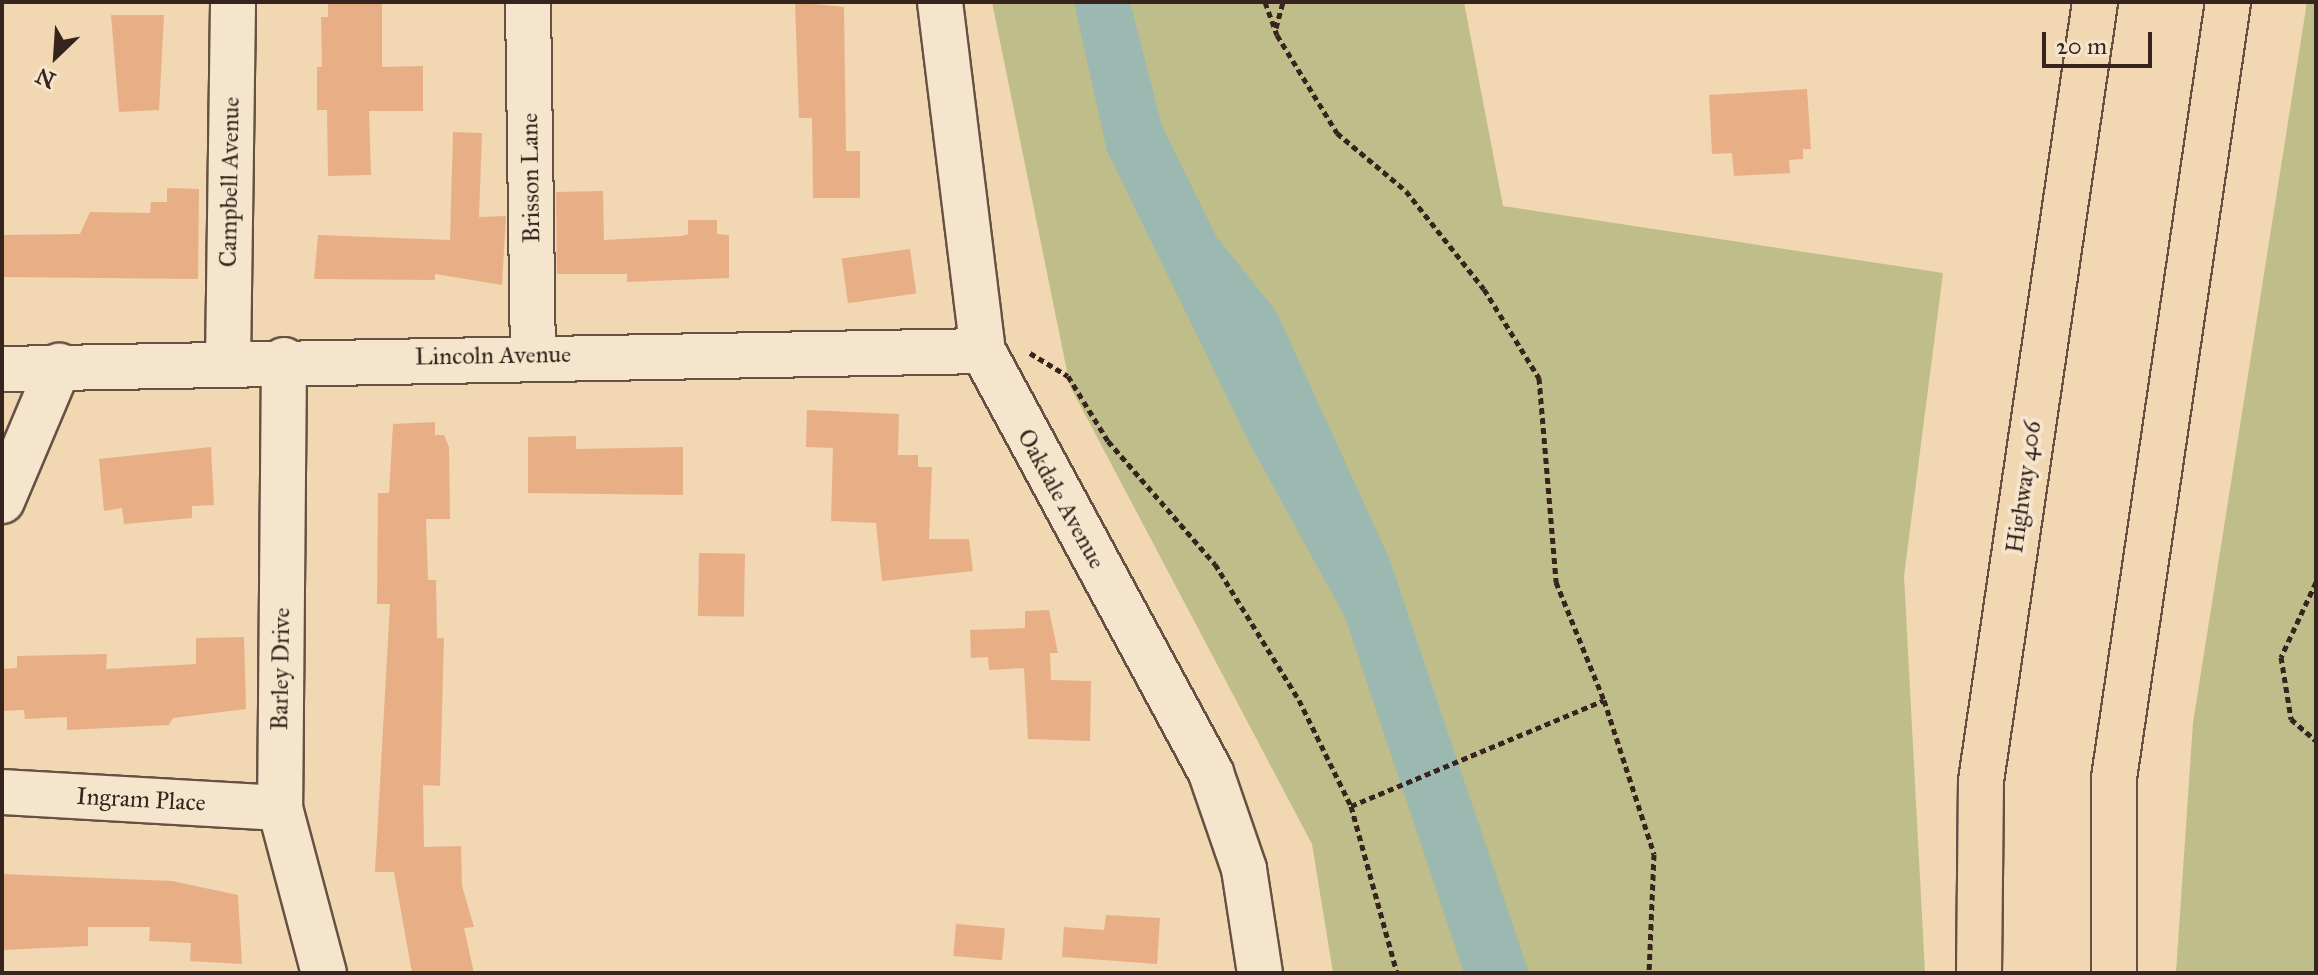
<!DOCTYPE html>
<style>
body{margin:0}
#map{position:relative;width:2318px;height:975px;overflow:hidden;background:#f1d7b2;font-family:"IM FELL Great Primer",serif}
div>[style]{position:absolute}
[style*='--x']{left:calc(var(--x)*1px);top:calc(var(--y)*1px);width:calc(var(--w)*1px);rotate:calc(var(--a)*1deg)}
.green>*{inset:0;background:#bfbd89}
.water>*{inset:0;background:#9bb9b0}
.building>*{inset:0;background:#e8af87;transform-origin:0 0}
.path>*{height:5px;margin-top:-2.5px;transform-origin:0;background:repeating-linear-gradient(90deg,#37241e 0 6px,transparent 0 10px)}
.roads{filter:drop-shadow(2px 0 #665143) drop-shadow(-2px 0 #665143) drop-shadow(0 2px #665143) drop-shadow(0 -2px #665143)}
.minor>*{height:44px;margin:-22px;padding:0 22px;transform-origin:22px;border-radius:22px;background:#f6e5cd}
.highway>*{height:44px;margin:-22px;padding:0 22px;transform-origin:22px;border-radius:22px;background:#f1d7b2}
span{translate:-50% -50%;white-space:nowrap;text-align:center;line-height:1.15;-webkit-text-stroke:8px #f6e5cd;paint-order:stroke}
.street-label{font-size:24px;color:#37241e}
.frame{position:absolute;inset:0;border:4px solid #37241e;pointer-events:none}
.north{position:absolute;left:16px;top:16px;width:80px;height:80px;-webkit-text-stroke:6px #f6e5cd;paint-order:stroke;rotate:205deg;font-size:22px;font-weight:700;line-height:32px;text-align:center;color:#37241e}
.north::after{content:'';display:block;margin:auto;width:28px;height:36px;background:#37241e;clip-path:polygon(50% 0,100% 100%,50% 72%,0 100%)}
.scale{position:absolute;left:2042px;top:32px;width:110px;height:36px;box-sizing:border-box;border:4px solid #37241e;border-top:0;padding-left:10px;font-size:24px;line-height:28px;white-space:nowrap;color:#37241e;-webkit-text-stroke:6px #f6e5cd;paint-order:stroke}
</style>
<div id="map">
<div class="green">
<i style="clip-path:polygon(992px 2px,1464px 2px,1503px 206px,1943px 273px,1904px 576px,1925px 973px,1333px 973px,1312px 844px,1070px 386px)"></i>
<i style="clip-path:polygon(2307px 2px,2316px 2px,2316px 973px,2176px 973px,2193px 723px)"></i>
</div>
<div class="water">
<i style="clip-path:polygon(1074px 2px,1130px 2px,1162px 126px,1216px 236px,1276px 311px,1389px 558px,1529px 973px,1464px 973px,1345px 617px,1250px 444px,1107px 151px)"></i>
</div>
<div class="building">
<i style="clip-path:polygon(328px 2px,382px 2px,382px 67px,423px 66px,423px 111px,369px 111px,371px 175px,328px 176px,327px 110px,317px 110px,317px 67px,322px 67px,321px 17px,328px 17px)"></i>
<i style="clip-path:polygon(795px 2px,844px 7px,846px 151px,860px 151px,860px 198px,813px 198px,812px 118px,799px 118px)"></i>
<i style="clip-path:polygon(111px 15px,164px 15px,159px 110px,119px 112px)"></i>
<i style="clip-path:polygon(1807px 89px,1811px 149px,1803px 149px,1803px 159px,1789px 160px,1790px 173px,1734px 176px,1732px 153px,1712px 154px,1709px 95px)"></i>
<i style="clip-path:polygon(453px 132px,482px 133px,479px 217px,506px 216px,502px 285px,435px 274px,435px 280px,314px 279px,318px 235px,450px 240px)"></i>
<i style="clip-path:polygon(167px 188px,199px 189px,198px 279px,2px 277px,2px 235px,80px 234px,90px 212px,150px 213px,151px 202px,167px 202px)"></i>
<i style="clip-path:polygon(603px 191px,604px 240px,682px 236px,688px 234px,688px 220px,717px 220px,717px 234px,729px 235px,729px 278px,627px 282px,627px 274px,557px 274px,556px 192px)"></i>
<i style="left:910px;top:249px;width:45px;height:69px;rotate:82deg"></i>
<i style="clip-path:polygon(807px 410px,899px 414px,898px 455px,918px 455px,918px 467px,932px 467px,929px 539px,969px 539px,973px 571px,882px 581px,876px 523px,831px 521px,833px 448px,806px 447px)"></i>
<i style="clip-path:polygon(435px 422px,435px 435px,444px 435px,449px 447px,450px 519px,426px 519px,428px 580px,436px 580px,437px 638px,444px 638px,440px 786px,423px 785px,424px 847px,461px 846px,462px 886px,474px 927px,464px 928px,474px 973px,412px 973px,394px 872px,375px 872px,390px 604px,377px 604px,378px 493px,389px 493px,393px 424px)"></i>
<i style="clip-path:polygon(576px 436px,576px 449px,683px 447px,683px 495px,528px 493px,528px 437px)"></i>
<i style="clip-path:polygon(211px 447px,214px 505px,192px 506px,192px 518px,124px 524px,122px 508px,104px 511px,99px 459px)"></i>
<i style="left:699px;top:553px;width:46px;height:63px;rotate:1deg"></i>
<i style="clip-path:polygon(1049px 610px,1058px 653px,1050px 653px,1051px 680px,1091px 681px,1090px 741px,1028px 739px,1024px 668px,989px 670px,988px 657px,971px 658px,970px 630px,1025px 628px,1025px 611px)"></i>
<i style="clip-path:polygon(244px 637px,246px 709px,173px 718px,169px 725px,67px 730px,67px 717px,25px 719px,24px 710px,2px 711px,2px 669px,17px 668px,17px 656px,107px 654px,106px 669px,196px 664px,196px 638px)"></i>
<i style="clip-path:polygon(2px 874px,172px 881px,238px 895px,242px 964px,190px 961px,191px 943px,149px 941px,150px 927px,88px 927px,88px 946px,2px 950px)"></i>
<i style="clip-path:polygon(1106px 915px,1160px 918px,1157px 964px,1062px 957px,1064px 927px,1104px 930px)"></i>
<i style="left:956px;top:924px;width:49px;height:32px;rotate:5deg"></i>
</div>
<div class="path">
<i style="--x:1265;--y:2;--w:35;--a:70"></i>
<i style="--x:1277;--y:35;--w:115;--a:58.5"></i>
<i style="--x:1337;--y:133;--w:90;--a:40"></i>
<i style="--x:1406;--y:191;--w:125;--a:51.5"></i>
<i style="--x:1484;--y:289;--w:105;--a:58.3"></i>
<i style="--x:1539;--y:378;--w:205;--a:85.2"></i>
<i style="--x:1556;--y:582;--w:127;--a:67.9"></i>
<i style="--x:1276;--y:28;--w:27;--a:-75"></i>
<i style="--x:1030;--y:353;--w:44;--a:31.2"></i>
<i style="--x:1068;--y:376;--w:76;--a:58.4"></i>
<i style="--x:1108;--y:441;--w:163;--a:49"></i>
<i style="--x:1215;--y:564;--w:160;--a:58.3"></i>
<i style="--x:1299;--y:700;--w:118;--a:63.9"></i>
<i style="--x:1351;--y:806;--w:173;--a:74.6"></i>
<i style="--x:2316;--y:582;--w:83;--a:115"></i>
<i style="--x:2281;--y:657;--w:63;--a:80.8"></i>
<i style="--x:2291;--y:719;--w:33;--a:41"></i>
<i style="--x:1351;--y:806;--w:274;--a:-22.7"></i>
<i style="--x:1604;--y:700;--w:162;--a:72"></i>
<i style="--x:1654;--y:854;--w:119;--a:92.4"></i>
</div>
<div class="roads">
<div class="minor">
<i style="--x:528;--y:2;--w:353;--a:89.2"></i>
<i style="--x:940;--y:2;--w:352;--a:83"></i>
<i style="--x:983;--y:351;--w:480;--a:61.6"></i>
<i style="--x:1211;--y:773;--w:102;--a:71"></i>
<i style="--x:1244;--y:869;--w:105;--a:81.3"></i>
<i style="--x:284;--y:360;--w:448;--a:90.5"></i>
<i style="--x:280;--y:808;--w:171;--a:75.1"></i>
<i style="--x:228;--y:363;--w:361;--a:-89.2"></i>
<i style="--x:2;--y:369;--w:981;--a:-1.05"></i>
<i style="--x:2;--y:501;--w:147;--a:-67.1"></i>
<i style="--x:2;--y:792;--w:278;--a:3.3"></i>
</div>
<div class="highway">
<i style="--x:1979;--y:973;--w:192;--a:-89.4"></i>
<i style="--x:1981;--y:781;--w:787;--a:-81.67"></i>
<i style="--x:2114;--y:973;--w:195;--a:-90"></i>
<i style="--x:2114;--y:778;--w:784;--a:-81.64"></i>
</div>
</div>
<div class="street-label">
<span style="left:531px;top:178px;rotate:-91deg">Brisson Lane</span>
<span style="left:230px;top:182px;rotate:-89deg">Campbell Avenue</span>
<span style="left:493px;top:356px;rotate:-1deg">Lincoln Avenue</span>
<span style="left:2024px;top:487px;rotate:-82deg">Highway 406</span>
<span style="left:1061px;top:499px;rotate:61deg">Oakdale Avenue</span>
<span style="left:281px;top:669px;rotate:-89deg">Barley Drive</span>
<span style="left:141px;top:800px;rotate:3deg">Ingram Place</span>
</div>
<div class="frame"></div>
<div class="north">N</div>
<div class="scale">20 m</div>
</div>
